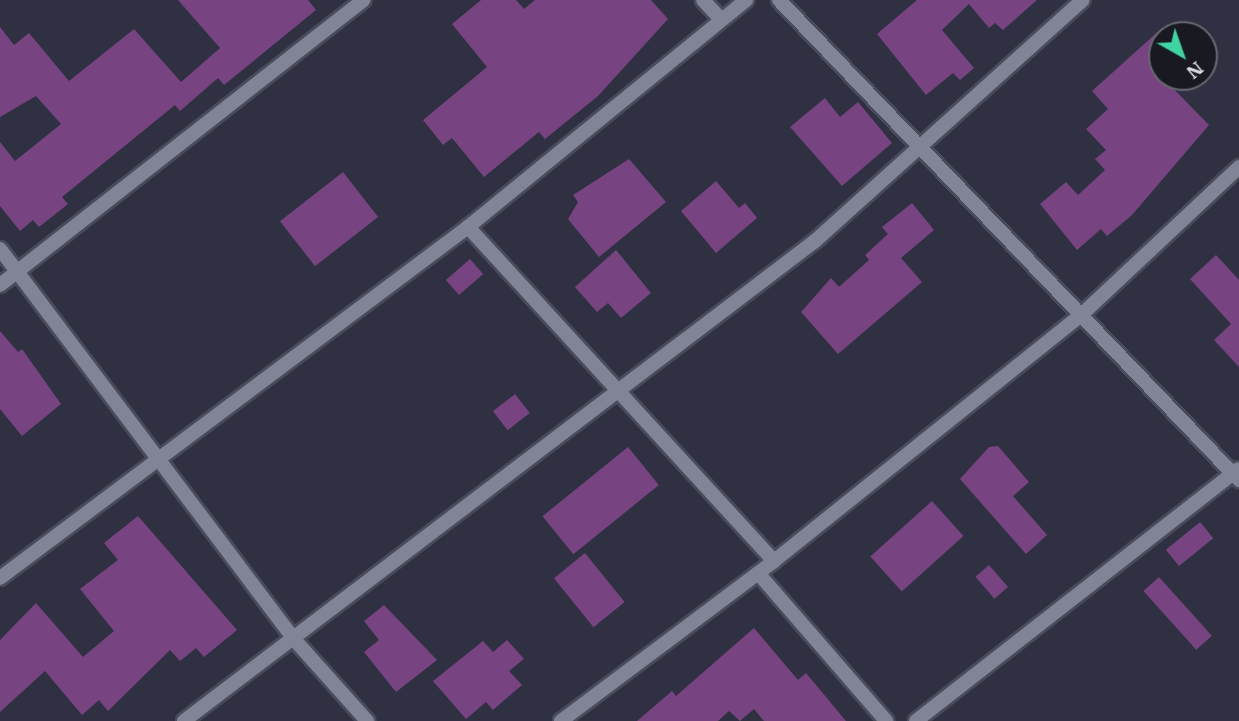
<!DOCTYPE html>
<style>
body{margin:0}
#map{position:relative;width:1239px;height:721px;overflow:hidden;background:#2f3042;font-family:"IBM Plex Serif",serif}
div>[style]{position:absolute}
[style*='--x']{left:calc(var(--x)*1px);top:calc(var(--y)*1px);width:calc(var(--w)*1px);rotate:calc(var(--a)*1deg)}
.building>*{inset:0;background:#774481;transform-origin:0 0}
.roads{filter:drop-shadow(2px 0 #4a4b5a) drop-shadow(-2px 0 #4a4b5a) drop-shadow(0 2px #4a4b5a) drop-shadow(0 -2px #4a4b5a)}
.minor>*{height:14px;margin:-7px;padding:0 7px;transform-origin:7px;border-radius:7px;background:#818397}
span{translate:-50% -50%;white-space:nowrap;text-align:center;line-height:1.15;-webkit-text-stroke:5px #191921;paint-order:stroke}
.north{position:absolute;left:1148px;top:21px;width:70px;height:70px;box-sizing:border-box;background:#191921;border:2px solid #666770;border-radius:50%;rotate:140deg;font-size:19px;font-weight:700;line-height:28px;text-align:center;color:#dadbe7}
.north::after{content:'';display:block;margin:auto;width:24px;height:32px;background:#3fd4a2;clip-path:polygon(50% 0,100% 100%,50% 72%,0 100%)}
</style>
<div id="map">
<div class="building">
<i style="clip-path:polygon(178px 0,308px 0,316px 10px,224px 85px,218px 78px,180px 111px,175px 105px,62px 197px,68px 204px,39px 227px,33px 220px,20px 231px,0 206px,0 142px,15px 161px,61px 124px,36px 96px,0 117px,0 27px,14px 45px,29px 33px,69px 81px,134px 29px,181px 82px,220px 48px)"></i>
<i style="clip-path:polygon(481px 0,516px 0,524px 9px,535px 0,651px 0,668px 19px,598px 96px,545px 139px,539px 132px,484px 177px,452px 138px,443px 145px,423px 120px,487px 67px,452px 24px)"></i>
<i style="clip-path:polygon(917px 0,1037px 0,1003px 30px,995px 23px,989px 28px,969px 4px,942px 30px,974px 68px,960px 80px,953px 73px,926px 95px,877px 34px)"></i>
<i style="clip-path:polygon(1162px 28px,1162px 77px,1209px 125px,1132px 215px,1107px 236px,1101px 229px,1077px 250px,1040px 204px,1066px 182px,1078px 195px,1105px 170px,1095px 159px,1106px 150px,1086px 129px,1108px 109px,1092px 91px)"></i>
<i style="clip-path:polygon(825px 98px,840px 117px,858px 102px,892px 143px,842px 186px,790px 127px)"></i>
<i style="clip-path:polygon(629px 159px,666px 202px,599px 257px,568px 219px,578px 202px,573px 195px)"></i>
<i style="left:343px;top:172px;width:57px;height:80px;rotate:52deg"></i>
<i style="clip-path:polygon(716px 181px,739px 208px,745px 203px,757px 218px,716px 253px,681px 211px)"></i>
<i style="clip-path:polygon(912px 203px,934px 230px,901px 258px,922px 282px,838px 354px,801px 312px,831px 278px,839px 287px,869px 260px,865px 255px,888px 234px,882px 227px)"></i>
<i style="clip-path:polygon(616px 250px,651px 293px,621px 318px,608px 303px,597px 312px,575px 287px)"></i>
<i style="clip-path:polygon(1216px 255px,1239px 280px,1239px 367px,1214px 340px,1231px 324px,1190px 279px)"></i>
<i style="left:470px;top:259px;width:20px;height:32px;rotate:49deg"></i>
<i style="clip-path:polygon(0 331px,18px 352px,22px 349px,61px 404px,22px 436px,0 409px)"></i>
<i style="left:515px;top:394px;width:24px;height:28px;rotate:52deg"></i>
<i style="clip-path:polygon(998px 446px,1029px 482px,1013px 496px,1047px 535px,1026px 554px,960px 479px,989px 447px)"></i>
<i style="left:628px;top:447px;width:49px;height:110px;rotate:51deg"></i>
<i style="left:932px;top:501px;width:47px;height:83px;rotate:48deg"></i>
<i style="clip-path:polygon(138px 516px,237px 630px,204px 657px,196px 648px,180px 661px,170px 650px,108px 711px,99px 700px,82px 715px,45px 671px,0 712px,0 640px,36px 603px,83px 657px,114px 631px,80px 589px,118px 560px,104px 543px)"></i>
<i style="left:1200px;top:522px;width:21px;height:44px;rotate:51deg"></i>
<i style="left:585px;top:553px;width:63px;height:40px;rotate:51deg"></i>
<i style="left:989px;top:565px;width:29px;height:18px;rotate:49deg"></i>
<i style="left:1159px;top:577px;width:79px;height:21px;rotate:48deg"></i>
<i style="clip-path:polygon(384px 605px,437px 660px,396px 692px,364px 652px,379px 640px,364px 621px)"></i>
<i style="clip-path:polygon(754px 628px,798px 680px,806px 673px,846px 721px,764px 721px,754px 709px,740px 721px,729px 711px,718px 721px,637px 721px,672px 691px,676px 696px)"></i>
<i style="clip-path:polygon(507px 640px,524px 659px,509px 671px,522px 685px,493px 710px,486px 702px,466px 719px,433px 681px,483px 641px,493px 652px)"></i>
</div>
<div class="roads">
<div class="minor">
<i style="--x:703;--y:0;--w:26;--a:47"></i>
<i style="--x:779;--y:0;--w:665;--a:46.22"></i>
<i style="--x:468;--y:227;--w:453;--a:47.5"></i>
<i style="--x:0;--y:249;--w:486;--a:53"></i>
<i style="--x:292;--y:637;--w:113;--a:48.2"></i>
<i style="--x:0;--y:285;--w:462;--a:-38.1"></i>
<i style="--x:758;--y:573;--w:196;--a:49.1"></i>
<i style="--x:0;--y:578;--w:585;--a:-36.87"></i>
<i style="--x:468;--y:227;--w:359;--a:-39.2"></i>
<i style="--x:184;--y:721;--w:793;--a:-37.26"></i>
<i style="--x:815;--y:241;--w:360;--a:-42"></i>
<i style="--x:561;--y:721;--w:266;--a:-36.9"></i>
<i style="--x:774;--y:561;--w:392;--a:-38.7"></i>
<i style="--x:1080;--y:316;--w:218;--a:-43.1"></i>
<i style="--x:916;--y:721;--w:409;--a:-38"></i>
</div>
</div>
<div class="north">N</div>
</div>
